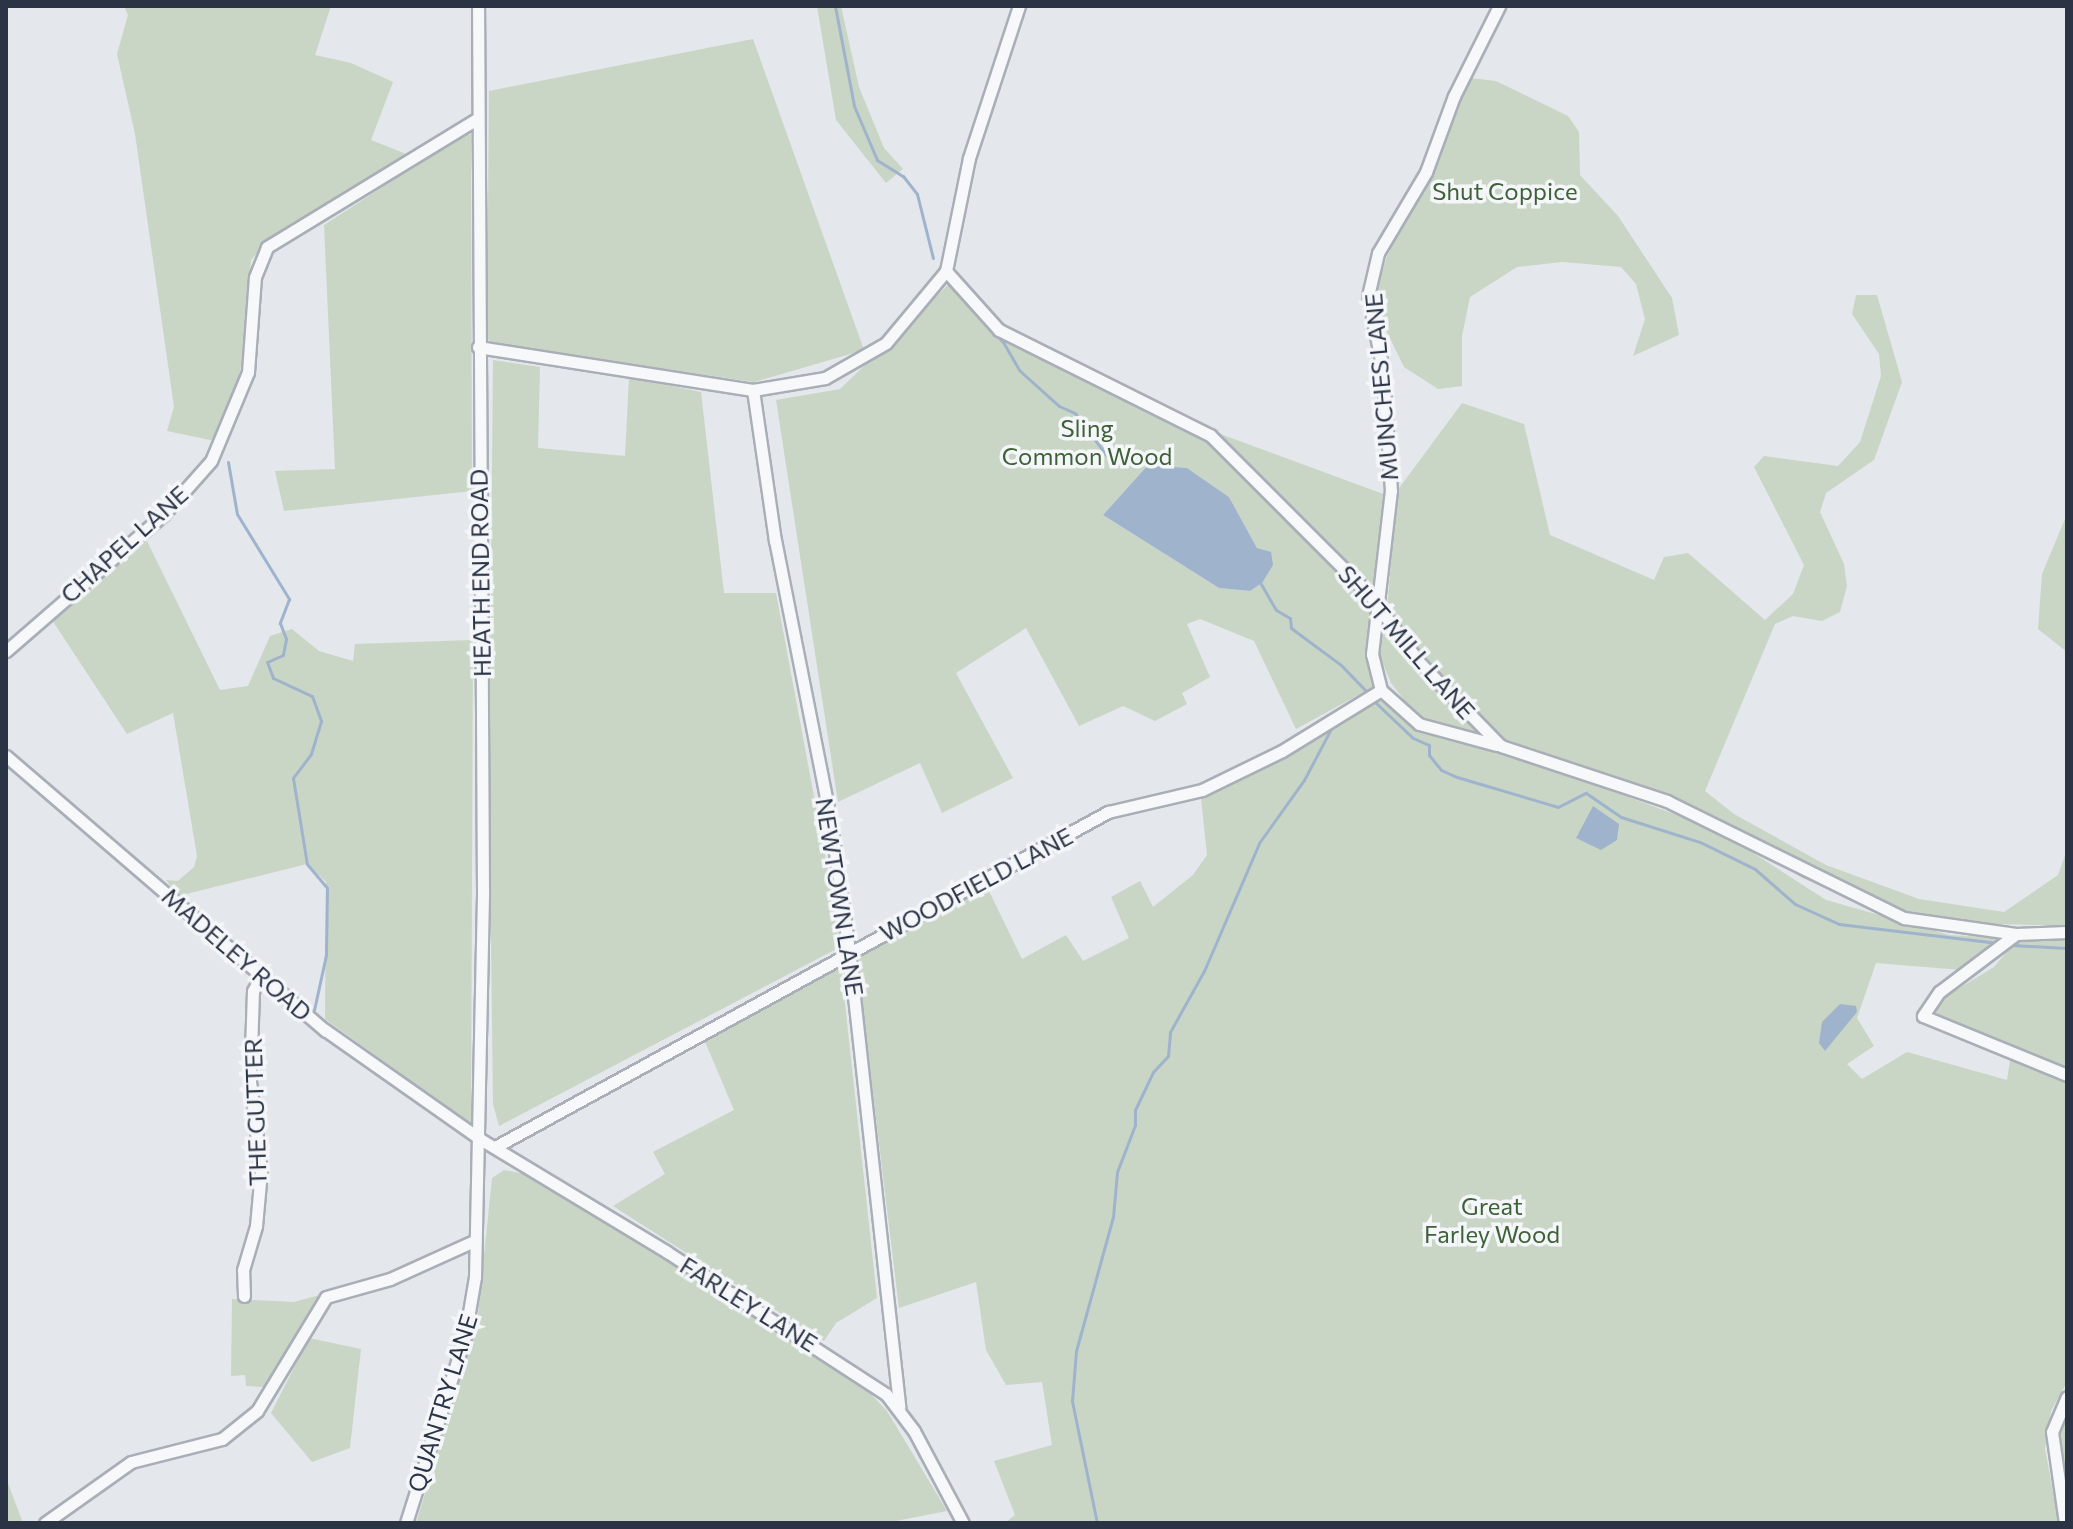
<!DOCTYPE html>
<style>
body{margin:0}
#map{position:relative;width:2073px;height:1529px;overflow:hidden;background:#e4e7ec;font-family:Commissioner,sans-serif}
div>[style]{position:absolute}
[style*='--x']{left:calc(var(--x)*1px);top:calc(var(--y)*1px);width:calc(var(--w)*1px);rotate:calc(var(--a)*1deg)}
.green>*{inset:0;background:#c9d6c5}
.water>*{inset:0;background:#9fb4cc}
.stream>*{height:3px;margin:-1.5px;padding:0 1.5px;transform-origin:1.5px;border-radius:1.5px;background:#9fb4cc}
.roads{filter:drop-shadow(2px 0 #a9aeb7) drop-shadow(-2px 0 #a9aeb7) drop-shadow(0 2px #a9aeb7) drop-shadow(0 -2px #a9aeb7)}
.minor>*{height:11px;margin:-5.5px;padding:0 5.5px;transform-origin:5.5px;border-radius:5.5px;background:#f7f8fa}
span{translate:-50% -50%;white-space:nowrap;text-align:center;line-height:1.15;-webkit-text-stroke:7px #f4f6f9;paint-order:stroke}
.park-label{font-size:24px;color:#3f6138}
.street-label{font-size:24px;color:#2b3445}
.frame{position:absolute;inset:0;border:8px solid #2b3445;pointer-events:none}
</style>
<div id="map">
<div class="green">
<i style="clip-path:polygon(124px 6px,331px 6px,315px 55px,351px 63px,393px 82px,371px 140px,409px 155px,271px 237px,251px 260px,244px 351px,235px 396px,215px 441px,167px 431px,174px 407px,135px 134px,117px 54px,128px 15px)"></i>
<i style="clip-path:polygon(817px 6px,841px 6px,859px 87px,884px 148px,903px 169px,886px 183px,836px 120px)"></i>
<i style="clip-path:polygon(753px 39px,864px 350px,754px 382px,492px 344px,487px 338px,489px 91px)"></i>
<i style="clip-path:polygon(1470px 78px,1496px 81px,1568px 116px,1579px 132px,1580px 175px,1618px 216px,1672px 298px,1679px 335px,1633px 356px,1645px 319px,1636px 284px,1621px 267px,1562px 262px,1517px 267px,1470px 297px,1462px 336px,1462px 386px,1438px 389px,1404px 367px,1380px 318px,1377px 289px,1386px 259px)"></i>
<i style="clip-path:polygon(466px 133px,471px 135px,472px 491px,284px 511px,275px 471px,335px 469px,324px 225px)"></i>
<i style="clip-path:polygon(evenodd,950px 283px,1000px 334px,1090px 374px,1207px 440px,1262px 493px,1371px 606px,1367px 656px,1373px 687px,1296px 729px,1254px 641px,1200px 619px,1187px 624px,1210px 677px,1182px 693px,1187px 704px,1155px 721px,1123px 706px,1079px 726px,1026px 628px,956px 673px,1013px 778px,942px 813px,920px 763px,838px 802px,776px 400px,840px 389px,950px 283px,1148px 465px,1187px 468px,1229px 497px,1257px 548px,1262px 583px,1250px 591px,1219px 588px,1103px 515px,1148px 465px)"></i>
<i style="clip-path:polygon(1856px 295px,1877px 295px,1902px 382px,1874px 460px,1826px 493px,1820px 512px,1844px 564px,1847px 586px,1840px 612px,1822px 621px,1793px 616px,1775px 624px,1705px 791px,1734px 814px,1826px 865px,1919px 899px,2004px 912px,2058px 875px,2067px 850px,2067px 926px,1928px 922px,1886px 910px,1802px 878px,1696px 808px,1507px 742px,1423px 661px,1387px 609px,1397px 491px,1462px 403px,1524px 424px,1550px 535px,1654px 580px,1664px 557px,1688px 553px,1765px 620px,1793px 594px,1804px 565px,1754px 467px,1764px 456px,1838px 466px,1860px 442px,1881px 376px,1879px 354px,1852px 314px)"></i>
<i style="clip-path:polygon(493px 360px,540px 367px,538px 448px,625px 456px,629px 377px,701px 392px,724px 593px,776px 593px,842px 946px,499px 1126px,493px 1104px,489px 777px)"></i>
<i style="clip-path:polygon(1215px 432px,1386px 495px,1378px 597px)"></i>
<i style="clip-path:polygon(2067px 514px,2067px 652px,2038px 629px,2042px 574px)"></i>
<i style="clip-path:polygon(146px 539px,220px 690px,248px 686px,270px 636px,292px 629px,319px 651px,353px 661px,355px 644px,473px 640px,471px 1124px,325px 1019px,326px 882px,307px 864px,178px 896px,166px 880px,178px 881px,194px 867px,197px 856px,173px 713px,127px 734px,52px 620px)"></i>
<i style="clip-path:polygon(1383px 621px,1490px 739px,1421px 722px,1391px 683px,1376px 647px)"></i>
<i style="clip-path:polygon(1385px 690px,1416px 729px,1550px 768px,1685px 818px,1735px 841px,1826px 900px,1950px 935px,2005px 938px,1961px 970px,1876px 963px,1857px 1018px,1874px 1046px,1847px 1064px,1862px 1079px,1907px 1052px,2007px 1080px,2010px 1060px,2020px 1061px,2067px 1081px,2067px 1382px,2051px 1411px,2045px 1449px,2059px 1523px,1005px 1523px,1015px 1515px,994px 1461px,1052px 1445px,1042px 1382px,1006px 1385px,986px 1350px,976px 1282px,899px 1308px,856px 954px,987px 887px,1022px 959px,1066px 935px,1083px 961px,1129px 938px,1111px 897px,1140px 881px,1153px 907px,1193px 875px,1207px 855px,1201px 798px,1272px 763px)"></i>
<i style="clip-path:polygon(2067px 936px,2067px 1071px,1931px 1017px,1938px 1001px,1994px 967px,2019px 937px)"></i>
<i style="clip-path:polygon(841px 967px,877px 1298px,836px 1323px,824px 1341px,613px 1206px,665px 1174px,653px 1152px,734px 1110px,703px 1037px)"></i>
<i style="clip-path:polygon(504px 1170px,525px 1174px,639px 1241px,865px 1388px,887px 1411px,947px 1511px,886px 1523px,416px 1523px,477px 1324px,492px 1178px)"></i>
<i style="clip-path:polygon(323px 1294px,263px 1387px,246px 1386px,245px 1375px,231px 1376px,232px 1299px,294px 1302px)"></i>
<i style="clip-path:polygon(309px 1338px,361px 1349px,350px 1448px,312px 1462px,271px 1413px)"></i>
<i style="clip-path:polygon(2067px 1412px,2067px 1497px,2059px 1441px)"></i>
<i style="clip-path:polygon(6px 1478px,23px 1523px,6px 1523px)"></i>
</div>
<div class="water">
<i style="clip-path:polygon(1148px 465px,1187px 468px,1229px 497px,1257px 548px,1271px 552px,1273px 565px,1262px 583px,1250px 591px,1219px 588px,1103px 515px)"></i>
<i style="clip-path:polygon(1593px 806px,1619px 824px,1617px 840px,1601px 850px,1576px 838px)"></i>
<i style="clip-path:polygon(1840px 1004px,1856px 1006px,1857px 1012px,1825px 1051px,1819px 1043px,1822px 1022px)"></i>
</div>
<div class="stream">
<i style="--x:835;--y:6;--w:102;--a:79.2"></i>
<i style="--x:854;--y:106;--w:59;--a:66.9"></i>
<i style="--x:877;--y:160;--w:31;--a:32"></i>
<i style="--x:903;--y:176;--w:23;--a:52"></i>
<i style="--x:917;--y:194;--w:66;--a:76"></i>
<i style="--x:946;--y:281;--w:83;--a:46.9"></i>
<i style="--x:1003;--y:342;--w:32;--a:60"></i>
<i style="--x:1019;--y:370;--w:54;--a:42"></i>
<i style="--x:1059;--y:406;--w:17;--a:24"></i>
<i style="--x:1075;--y:413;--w:54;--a:53.3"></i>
<i style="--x:1107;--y:456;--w:21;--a:29"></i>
<i style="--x:228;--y:462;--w:53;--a:80.2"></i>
<i style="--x:237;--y:514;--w:100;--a:58.5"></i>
<i style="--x:289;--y:599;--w:26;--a:111"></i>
<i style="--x:280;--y:623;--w:17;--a:69"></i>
<i style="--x:286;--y:639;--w:16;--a:101"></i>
<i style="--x:283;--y:655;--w:17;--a:156"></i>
<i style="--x:267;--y:662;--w:17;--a:69"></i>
<i style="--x:273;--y:678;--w:43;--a:24.8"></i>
<i style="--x:312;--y:696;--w:27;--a:70"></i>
<i style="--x:321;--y:721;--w:34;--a:107"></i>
<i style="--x:311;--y:754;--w:30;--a:127"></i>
<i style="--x:293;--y:778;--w:87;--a:80.8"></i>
<i style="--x:307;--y:864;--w:31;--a:50"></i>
<i style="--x:327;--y:888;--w:67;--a:90.9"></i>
<i style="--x:326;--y:955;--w:56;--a:102.3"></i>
<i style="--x:1261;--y:584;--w:30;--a:60"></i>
<i style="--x:1276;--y:610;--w:16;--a:30"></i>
<i style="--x:1290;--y:618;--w:10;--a:84"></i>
<i style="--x:1291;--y:628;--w:62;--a:36.5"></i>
<i style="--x:1341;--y:665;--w:37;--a:46"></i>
<i style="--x:1375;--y:702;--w:52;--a:43.5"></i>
<i style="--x:1413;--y:738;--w:17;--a:24"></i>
<i style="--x:1429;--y:745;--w:10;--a:90"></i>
<i style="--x:1429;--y:755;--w:19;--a:51"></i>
<i style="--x:1441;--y:770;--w:17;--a:24"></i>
<i style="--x:1457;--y:777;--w:105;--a:16.5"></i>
<i style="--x:1558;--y:807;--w:31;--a:-27"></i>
<i style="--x:1586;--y:793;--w:42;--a:34.4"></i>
<i style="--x:1621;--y:817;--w:83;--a:17.6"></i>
<i style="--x:1700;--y:842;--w:61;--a:26.1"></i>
<i style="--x:1755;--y:869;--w:53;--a:41.2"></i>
<i style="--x:1795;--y:904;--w:48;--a:24.4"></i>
<i style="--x:1839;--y:924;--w:160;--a:6.8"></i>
<i style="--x:2012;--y:945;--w:55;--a:3.1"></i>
<i style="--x:1097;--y:1523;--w:125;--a:-101.6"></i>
<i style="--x:1072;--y:1401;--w:50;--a:-85.4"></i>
<i style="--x:1076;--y:1351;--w:139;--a:-74.6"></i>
<i style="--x:1113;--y:1217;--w:45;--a:-84.9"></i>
<i style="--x:1117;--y:1172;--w:50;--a:-69"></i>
<i style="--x:1135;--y:1125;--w:15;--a:-90"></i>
<i style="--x:1135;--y:1110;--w:42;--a:-64.7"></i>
<i style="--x:1153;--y:1072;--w:22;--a:-47"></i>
<i style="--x:1168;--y:1056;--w:24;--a:-85"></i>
<i style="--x:1170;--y:1032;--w:70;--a:-60.9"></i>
<i style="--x:1204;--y:971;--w:139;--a:-66.7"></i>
<i style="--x:1259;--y:843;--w:77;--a:-54.5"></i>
<i style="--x:1304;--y:780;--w:60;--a:-62.2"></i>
</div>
<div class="roads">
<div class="minor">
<i style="--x:946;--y:271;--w:79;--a:48.1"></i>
<i style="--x:999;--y:330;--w:236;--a:26.5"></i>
<i style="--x:1210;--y:435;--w:225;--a:45"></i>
<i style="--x:1369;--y:594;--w:84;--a:53.7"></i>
<i style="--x:1419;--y:662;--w:117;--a:45.7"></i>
<i style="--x:1501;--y:746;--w:175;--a:18.3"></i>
<i style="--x:1667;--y:801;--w:264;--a:26.3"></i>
<i style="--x:1904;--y:918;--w:113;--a:8.1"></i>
<i style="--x:2016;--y:934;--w:51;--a:-2.2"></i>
<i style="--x:478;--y:347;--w:278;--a:8.9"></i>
<i style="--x:753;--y:390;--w:73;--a:-9.5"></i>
<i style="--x:825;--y:378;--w:70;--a:-29.8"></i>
<i style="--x:886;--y:343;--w:94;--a:-50.2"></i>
<i style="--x:946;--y:271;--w:115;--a:-78.5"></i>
<i style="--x:969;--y:158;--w:160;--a:-71.8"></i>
<i style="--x:753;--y:390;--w:152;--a:81.7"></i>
<i style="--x:775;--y:540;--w:282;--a:78.8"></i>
<i style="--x:830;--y:817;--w:135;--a:81.9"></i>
<i style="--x:849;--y:951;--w:459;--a:83.7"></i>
<i style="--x:6;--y:651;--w:208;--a:-40.9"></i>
<i style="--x:163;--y:515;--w:72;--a:-48.4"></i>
<i style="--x:211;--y:461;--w:96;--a:-67.4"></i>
<i style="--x:248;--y:372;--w:95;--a:-85.8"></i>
<i style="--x:255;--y:277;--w:32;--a:-68"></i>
<i style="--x:267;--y:247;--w:246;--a:-31.4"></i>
<i style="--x:1381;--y:690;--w:51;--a:41.8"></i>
<i style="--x:1419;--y:724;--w:81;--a:15.1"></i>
<i style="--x:6;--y:756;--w:421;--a:40.7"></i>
<i style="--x:325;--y:1030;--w:189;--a:35.1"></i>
<i style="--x:480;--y:1139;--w:218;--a:31.1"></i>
<i style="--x:667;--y:1252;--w:261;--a:33"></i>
<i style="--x:886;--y:1394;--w:46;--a:52.9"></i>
<i style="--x:914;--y:1431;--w:104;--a:62"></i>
<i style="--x:2016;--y:934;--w:96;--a:143"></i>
<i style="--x:1939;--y:992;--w:29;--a:124"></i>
<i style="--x:1923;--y:1016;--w:156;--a:22.3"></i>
<i style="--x:495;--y:1147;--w:699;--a:-28.66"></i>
<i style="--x:1108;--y:812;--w:97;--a:-13.2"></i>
<i style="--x:1202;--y:790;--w:89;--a:-26"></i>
<i style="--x:1282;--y:751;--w:116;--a:-31.6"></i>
<i style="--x:1381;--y:690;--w:37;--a:-104"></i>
<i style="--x:1372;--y:654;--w:164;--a:-83.4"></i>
<i style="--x:1391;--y:491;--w:121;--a:-93.8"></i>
<i style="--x:1383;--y:370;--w:76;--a:-101.5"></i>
<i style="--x:1368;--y:296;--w:44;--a:-76.9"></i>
<i style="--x:1378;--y:253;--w:94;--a:-59.3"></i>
<i style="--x:1426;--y:172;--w:81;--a:-69.8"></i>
<i style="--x:1454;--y:96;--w:101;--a:-63.4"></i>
<i style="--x:244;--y:1296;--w:26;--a:-92"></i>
<i style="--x:243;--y:1270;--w:46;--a:-73.5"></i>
<i style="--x:256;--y:1226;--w:55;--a:-84.8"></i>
<i style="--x:261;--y:1171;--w:91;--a:-97"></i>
<i style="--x:250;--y:1081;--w:90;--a:-88.1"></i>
<i style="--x:253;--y:991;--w:18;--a:-61"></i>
<i style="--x:45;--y:1523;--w:105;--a:-35.3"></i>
<i style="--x:131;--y:1462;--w:94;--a:-14.2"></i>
<i style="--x:222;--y:1439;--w:45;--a:-38.7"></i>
<i style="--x:257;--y:1411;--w:133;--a:-58.8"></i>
<i style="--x:326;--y:1297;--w:66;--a:-15.7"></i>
<i style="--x:390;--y:1279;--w:94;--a:-24.4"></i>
<i style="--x:406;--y:1523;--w:196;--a:-72.5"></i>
<i style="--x:465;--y:1336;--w:60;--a:-80.4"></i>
<i style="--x:475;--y:1277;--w:386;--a:-88.8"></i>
<i style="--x:483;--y:891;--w:885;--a:-90.32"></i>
<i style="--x:2065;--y:1523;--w:92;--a:-98.1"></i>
<i style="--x:2052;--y:1432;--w:38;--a:-67"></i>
</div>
</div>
<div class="park-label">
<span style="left:1505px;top:191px">Shut Coppice</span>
<span style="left:1087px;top:442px">Sling<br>Common Wood</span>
<span style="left:1492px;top:1220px">Great<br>Farley Wood</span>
</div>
<div class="street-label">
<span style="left:1381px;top:387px;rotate:-95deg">MUNCHES LANE</span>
<span style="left:124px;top:544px;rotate:-42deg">CHAPEL LANE</span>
<span style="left:480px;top:573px;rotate:-91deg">HEATH END ROAD</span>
<span style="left:1407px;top:642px;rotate:49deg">SHUT MILL LANE</span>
<span style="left:976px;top:884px;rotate:-28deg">WOODFIELD LANE</span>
<span style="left:840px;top:897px;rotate:81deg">NEWTOWN LANE</span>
<span style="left:237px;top:954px;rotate:41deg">MADELEY ROAD</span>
<span style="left:255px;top:1112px;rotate:-92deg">THE GUTTER</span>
<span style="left:749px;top:1304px;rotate:32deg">FARLEY LANE</span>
<span style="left:442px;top:1403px;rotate:-73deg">QUANTRY LANE</span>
</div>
<div class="frame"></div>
</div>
